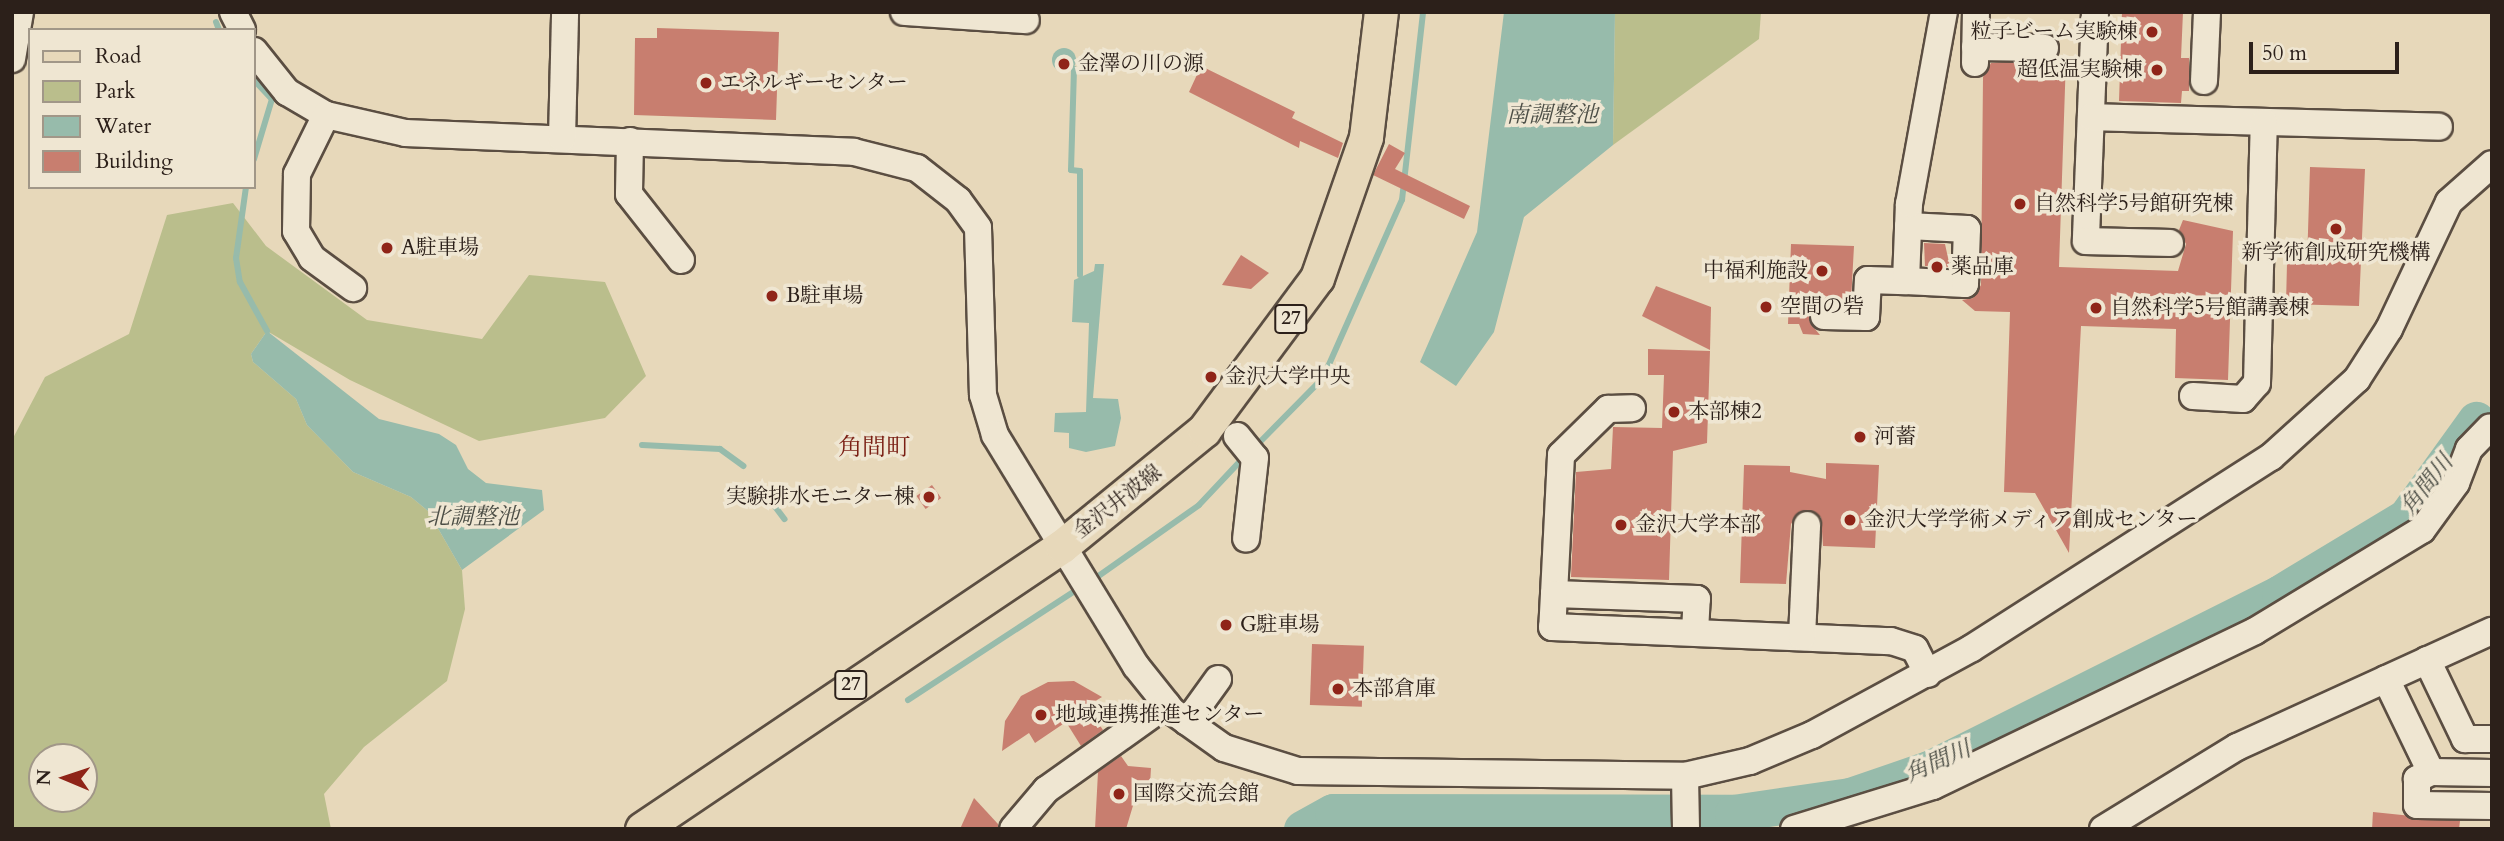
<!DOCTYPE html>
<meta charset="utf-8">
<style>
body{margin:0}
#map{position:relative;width:2504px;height:841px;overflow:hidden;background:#e7d8ba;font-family:Cardo,"Noto Serif JP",serif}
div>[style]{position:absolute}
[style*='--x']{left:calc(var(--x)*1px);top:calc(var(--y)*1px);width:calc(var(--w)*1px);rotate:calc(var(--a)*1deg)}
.green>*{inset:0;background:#babe8c}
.water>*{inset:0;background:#97bbab}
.round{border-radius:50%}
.stream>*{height:6px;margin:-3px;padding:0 3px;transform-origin:3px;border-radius:3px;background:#97bbab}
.river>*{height:37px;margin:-18.5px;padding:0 18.5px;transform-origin:18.5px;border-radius:18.5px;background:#97bbab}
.building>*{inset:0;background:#c87e6f;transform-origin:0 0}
.roads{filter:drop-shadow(2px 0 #5b4e42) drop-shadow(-2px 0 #5b4e42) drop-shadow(0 2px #5b4e42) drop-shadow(0 -2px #5b4e42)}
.minor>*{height:26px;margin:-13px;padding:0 13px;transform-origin:13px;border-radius:13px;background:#efe6d2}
.major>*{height:33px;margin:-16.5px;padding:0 16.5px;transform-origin:16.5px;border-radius:16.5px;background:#e7d8ba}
.dots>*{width:19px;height:19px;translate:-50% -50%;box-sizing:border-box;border:4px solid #efe6d2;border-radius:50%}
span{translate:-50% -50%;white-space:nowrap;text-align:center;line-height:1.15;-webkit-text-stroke:7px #efe6d2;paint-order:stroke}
.shield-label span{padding:2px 5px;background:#efe6d2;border:2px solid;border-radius:5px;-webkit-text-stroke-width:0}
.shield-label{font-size:19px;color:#2c201a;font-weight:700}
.poi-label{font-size:21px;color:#2c201a}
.right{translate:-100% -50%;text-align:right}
.left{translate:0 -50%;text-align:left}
.street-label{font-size:21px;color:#2c201a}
.water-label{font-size:23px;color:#4c4e46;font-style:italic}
.quarter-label{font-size:24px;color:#7a1f14}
.frame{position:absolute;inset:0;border:14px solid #2c201a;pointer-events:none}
.legend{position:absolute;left:28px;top:28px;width:228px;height:161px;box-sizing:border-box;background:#efe6d2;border:2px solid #a19788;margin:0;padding:9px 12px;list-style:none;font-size:21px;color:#2c201a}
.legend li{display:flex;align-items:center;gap:14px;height:35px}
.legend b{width:35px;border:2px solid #a19788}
.north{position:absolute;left:28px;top:743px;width:70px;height:70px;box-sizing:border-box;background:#efe6d2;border:2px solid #a19788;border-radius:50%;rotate:272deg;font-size:19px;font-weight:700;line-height:28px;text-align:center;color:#2c201a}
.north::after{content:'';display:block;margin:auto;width:24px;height:32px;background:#8f2418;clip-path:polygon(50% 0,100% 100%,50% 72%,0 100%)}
.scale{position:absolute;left:2249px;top:42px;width:150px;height:32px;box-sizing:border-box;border:4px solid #2c201a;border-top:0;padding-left:9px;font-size:21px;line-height:24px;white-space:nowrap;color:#2c201a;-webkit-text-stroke:5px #efe6d2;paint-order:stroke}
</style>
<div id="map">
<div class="green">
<i style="clip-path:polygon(1615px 12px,1761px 12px,1759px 39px,1613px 145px)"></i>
<i style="clip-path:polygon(evenodd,233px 203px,266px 246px,367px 320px,482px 339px,529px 275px,605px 282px,646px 376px,605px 418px,479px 441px,350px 380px,267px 331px,251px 354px,253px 362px,296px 399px,307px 425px,353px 472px,411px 497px,428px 511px,462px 570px,465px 609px,447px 681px,364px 747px,324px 794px,331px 829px,12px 829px,12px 440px,45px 377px,129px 334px,167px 215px,233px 203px,42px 757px,84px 757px,84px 799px,42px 799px,42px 757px)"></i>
</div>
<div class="water">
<i style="clip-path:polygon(1504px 12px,1615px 12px,1613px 145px,1524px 217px,1494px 332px,1456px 386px,1420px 362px,1477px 232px)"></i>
<i class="round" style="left:1052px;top:48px;width:24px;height:24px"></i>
<i style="clip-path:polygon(1095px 264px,1104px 264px,1093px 398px,1118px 399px,1121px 418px,1115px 446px,1086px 452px,1069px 448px,1069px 433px,1054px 432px,1055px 413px,1086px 412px,1089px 323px,1072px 322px,1074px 280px,1094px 271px)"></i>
<i style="clip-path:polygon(267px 331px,379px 419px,439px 434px,456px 445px,468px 469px,486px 483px,542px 490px,544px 510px,462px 570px,428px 511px,411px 497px,353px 472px,307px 425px,296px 399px,253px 362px,251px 354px)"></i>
</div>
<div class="stream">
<i style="--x:216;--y:22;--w:9;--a:69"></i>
<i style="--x:1074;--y:69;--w:101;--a:91.7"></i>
<i style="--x:1071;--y:170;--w:9;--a:6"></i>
<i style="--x:1080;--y:171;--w:104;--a:90"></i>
<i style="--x:254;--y:80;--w:26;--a:47"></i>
<i style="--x:272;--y:99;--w:63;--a:106.7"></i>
<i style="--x:246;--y:187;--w:72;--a:98"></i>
<i style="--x:236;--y:258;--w:24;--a:81"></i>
<i style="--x:240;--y:282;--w:56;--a:61.1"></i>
<i style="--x:642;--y:445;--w:78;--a:2.9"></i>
<i style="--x:720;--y:449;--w:29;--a:36"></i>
<i style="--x:1255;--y:447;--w:97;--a:-45.4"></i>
<i style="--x:1323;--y:378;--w:195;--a:-66.1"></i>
<i style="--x:1402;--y:200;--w:189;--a:-83.6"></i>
<i style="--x:764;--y:492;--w:34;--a:53"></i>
<i style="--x:1090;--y:582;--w:133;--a:-35.2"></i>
<i style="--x:1199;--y:505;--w:66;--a:-46.8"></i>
<i style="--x:908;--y:700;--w:207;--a:-33.2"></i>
</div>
<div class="river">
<i style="--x:1302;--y:829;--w:35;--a:-29"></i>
<i style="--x:1333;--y:812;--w:400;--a:0.1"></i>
<i style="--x:1733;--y:813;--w:118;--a:-8.3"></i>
<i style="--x:1850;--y:796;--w:83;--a:-18.9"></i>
<i style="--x:1929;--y:769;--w:393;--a:-26.6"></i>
<i style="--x:2280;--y:593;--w:147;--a:-31.1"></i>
<i style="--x:2406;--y:517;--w:120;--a:-54.2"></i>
</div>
<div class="building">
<i style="clip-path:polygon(2122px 12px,2183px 12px,2181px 58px,2189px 58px,2189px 91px,2182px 91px,2181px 103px,2119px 101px)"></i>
<i style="clip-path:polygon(657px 28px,779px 32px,776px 120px,634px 115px,635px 38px,657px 38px)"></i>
<i style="clip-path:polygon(2057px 58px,2066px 58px,2059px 267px,2178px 271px,2186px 244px,2179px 230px,2183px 220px,2233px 231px,2228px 380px,2175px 378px,2176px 329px,2081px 326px,2069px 553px,2035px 493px,2004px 492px,2010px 312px,1975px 311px,1962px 300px,1973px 298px,1981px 285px,1983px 77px,1991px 63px)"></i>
<i style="clip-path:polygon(1201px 66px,1295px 112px,1292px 118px,1343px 143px,1338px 158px,1300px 141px,1299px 148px,1189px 92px)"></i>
<i style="clip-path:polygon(1389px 144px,1405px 153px,1395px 169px,1470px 206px,1464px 219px,1373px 175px)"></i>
<i style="clip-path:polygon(2310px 167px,2365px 169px,2359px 306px,2286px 304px,2287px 263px,2307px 264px)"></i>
<i style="clip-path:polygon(1924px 243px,1945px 244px,1950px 267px,1925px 266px)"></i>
<i style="clip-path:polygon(1791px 244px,1854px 246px,1851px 301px,1824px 300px,1810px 308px,1810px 323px,1820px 335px,1803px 334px,1799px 324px,1788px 324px)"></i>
<i style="clip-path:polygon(1241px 255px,1269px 273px,1251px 289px,1222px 285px)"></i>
<i style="clip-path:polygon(1656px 286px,1711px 307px,1710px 350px,1642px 316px)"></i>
<i style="clip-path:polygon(1648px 349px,1710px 351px,1707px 443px,1673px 451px,1669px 580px,1571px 577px,1576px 472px,1611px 469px,1613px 427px,1662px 428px,1664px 375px,1648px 375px)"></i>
<i style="clip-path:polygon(1826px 463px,1879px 465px,1875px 548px,1823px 546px,1821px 517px,1800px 511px,1791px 524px,1786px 584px,1740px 583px,1744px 465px,1790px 466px,1790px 472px,1826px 479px)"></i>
<i style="left:932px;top:485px;width:16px;height:19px;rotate:55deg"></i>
<i style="left:1312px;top:644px;width:52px;height:61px;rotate:2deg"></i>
<i style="clip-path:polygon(1074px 681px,1102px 697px,1087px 706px,1103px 730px,1081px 746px,1066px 722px,1035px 743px,1029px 733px,1002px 751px,1005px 721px,1021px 696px,1048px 682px)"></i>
<i style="clip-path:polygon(1121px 756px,1128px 766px,1151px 768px,1150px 785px,1143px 784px,1142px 800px,1135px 799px,1126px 829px,1095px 829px,1098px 772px)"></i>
<i style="clip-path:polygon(974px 798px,998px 824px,998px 829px,960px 829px)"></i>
<i style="clip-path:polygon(2373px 812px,2460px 821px,2459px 829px,2372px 829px)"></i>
</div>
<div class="roads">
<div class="minor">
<i style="--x:233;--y:12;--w:20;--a:63"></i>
<i style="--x:904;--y:12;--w:122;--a:3.8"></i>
<i style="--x:2095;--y:12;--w:229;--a:92.3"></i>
<i style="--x:2086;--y:241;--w:84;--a:1.4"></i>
<i style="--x:1975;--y:47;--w:70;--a:0.8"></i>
<i style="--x:254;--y:51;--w:53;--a:51.2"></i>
<i style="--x:287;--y:92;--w:45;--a:30.5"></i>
<i style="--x:326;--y:115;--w:81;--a:12.8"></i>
<i style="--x:405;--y:133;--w:449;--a:2.4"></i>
<i style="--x:854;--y:152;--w:65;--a:14.3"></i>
<i style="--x:917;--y:168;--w:52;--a:38"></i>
<i style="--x:958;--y:200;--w:34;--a:54"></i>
<i style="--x:978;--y:228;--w:167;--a:88.3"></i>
<i style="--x:983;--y:395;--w:42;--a:73.3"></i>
<i style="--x:995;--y:435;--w:271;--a:58.6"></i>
<i style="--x:1136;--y:666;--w:58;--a:51.3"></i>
<i style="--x:1172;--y:711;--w:64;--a:35.4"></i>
<i style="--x:1224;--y:748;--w:77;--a:17.3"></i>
<i style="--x:1298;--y:771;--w:387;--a:0.7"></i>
<i style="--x:1685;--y:776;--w:67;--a:-13"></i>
<i style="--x:1750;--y:761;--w:67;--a:-22.8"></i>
<i style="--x:1812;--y:735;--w:182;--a:-28.5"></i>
<i style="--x:1972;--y:648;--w:355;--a:-32.6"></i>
<i style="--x:2271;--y:457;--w:116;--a:-42.2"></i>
<i style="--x:2357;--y:379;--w:59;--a:-57.4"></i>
<i style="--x:2389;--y:329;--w:140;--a:-64.7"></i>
<i style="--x:2449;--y:202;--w:57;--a:-41.5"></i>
<i style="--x:12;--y:59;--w:48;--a:-80.3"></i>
<i style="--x:1975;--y:63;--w:51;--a:-88.9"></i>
<i style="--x:2204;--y:81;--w:69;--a:-87.5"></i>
<i style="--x:326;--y:115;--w:66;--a:116.2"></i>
<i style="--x:297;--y:174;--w:57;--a:91"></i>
<i style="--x:296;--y:231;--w:31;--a:59"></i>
<i style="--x:312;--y:258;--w:51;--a:36.2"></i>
<i style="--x:2091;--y:117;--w:348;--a:1.6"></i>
<i style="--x:562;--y:139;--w:127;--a:-88.6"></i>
<i style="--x:630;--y:141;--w:53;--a:91.1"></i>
<i style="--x:629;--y:194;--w:84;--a:51.8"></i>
<i style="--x:1906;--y:281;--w:59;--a:2.9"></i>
<i style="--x:1965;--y:284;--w:55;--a:-87.9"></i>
<i style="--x:1967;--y:229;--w:59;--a:-177.1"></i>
<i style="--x:1824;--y:316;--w:42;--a:1.4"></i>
<i style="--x:1866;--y:317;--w:37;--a:-87"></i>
<i style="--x:1868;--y:280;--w:38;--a:2"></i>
<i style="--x:1906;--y:281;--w:77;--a:-87.8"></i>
<i style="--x:1909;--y:204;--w:195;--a:-79.7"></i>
<i style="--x:2193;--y:396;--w:50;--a:3.4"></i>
<i style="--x:2243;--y:399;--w:21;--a:-49"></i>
<i style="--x:2257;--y:383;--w:261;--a:-88.5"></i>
<i style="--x:1237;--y:436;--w:28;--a:51"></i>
<i style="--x:1255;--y:458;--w:81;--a:96.3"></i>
<i style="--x:1554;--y:594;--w:139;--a:-87.1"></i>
<i style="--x:1561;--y:455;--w:66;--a:-44.4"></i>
<i style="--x:1608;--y:409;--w:24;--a:-2"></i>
<i style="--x:1695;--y:632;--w:33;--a:-87"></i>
<i style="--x:1697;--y:599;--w:143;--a:-178"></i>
<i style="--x:1554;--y:594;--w:33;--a:93"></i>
<i style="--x:1552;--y:627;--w:339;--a:2.4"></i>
<i style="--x:1891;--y:641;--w:25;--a:18"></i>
<i style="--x:1915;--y:649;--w:28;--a:63"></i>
<i style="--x:1802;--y:637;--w:112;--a:-87.4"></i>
<i style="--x:2427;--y:660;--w:88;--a:64.3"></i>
<i style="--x:2465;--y:739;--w:27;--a:0"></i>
<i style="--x:2386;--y:679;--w:103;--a:64.2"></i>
<i style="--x:1187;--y:722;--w:53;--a:-54.2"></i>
<i style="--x:2492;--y:773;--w:61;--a:-179.1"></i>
<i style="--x:2431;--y:772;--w:16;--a:153"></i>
<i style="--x:2417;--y:779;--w:26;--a:90"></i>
<i style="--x:2417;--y:805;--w:75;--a:0.8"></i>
<i style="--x:1685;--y:776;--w:53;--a:88.9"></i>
<i style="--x:1013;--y:829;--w:51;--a:-49.8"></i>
<i style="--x:1046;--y:790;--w:148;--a:-35.4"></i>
<i style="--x:1794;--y:829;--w:145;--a:-17.2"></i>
<i style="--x:1933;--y:786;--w:357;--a:-25.7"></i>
<i style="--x:2255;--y:631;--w:195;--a:-31.2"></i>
<i style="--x:2422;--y:530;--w:58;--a:-54.1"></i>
<i style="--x:2456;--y:483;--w:36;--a:-69"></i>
<i style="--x:2469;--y:449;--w:30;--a:-46"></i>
<i style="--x:2103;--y:829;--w:157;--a:-31.5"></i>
<i style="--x:2237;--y:747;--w:280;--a:-24.5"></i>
</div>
<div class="major">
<i style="--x:642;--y:829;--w:506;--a:-33.97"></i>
<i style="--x:1062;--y:546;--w:183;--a:-39.2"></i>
<i style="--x:1204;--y:430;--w:189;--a:-53.4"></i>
<i style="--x:1317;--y:278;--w:149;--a:-70.8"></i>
<i style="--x:1366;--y:137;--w:126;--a:-83.2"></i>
</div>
</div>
<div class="dots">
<i style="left:2152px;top:32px;background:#8f2418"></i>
<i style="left:1064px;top:64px;background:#8f2418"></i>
<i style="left:2157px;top:70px;background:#8f2418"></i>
<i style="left:706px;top:83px;background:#8f2418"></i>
<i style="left:2020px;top:204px;background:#8f2418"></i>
<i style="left:2336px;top:229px;background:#8f2418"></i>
<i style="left:387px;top:248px;background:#8f2418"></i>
<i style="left:1937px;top:267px;background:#8f2418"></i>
<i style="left:1822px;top:271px;background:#8f2418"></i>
<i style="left:772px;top:296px;background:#8f2418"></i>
<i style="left:1766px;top:307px;background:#8f2418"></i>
<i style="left:2096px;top:308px;background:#8f2418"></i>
<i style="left:1211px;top:377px;background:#8f2418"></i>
<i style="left:1674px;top:412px;background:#8f2418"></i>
<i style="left:1860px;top:437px;background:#8f2418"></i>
<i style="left:929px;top:497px;background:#8f2418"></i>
<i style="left:1850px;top:520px;background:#8f2418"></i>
<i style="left:1621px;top:525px;background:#8f2418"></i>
<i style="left:1226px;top:625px;background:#8f2418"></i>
<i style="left:1338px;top:689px;background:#8f2418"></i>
<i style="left:1041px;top:715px;background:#8f2418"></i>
<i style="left:1119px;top:794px;background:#8f2418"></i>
</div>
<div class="shield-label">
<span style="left:1291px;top:319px">27</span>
<span style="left:851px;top:685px">27</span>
</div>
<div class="poi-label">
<span class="right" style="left:2138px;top:32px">粒子ビーム実験棟</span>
<span class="left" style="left:1078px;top:64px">金澤の川の源</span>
<span class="right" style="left:2143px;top:70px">超低温実験棟</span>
<span class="left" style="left:720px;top:83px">エネルギーセンター</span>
<span class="left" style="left:2034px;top:204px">自然科学5号館研究棟</span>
<span class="left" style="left:401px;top:248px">A駐車場</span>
<span style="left:2336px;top:253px">新学術創成研究機構</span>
<span class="left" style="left:1951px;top:267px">薬品庫</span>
<span class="right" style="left:1808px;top:271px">中福利施設</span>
<span class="left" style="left:786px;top:296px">B駐車場</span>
<span class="left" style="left:1780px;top:307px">空間の砦</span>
<span class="left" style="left:2110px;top:308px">自然科学5号館講義棟</span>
<span class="left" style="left:1225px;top:377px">金沢大学中央</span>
<span class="left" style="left:1688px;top:412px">本部棟2</span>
<span class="left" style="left:1874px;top:437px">河蓄</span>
<span class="right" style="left:915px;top:497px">実験排水モニター棟</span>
<span class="left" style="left:1864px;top:520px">金沢大学学術メディア創成センター</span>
<span class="left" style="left:1635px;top:525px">金沢大学本部</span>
<span class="left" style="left:1240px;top:625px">G駐車場</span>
<span class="left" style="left:1352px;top:689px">本部倉庫</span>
<span class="left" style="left:1055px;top:715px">地域連携推進センター</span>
<span class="left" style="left:1133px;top:794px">国際交流会館</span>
</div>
<div class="street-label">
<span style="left:1118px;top:502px;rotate:-38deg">金沢井波線</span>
</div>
<div class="water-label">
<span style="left:1552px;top:115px">南調整池</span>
<span style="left:2427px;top:485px;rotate:-52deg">角間川</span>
<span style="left:473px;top:517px">北調整池</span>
<span style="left:1938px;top:762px;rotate:-24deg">角間川</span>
</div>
<div class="quarter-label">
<span style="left:874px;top:448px">角間町</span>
</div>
<div class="frame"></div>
<ul class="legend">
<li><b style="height:9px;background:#e7d8ba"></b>Road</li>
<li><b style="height:19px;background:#babe8c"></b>Park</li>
<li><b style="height:19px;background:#97bbab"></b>Water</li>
<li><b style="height:19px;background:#c87e6f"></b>Building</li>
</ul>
<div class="north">N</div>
<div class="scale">50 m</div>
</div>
